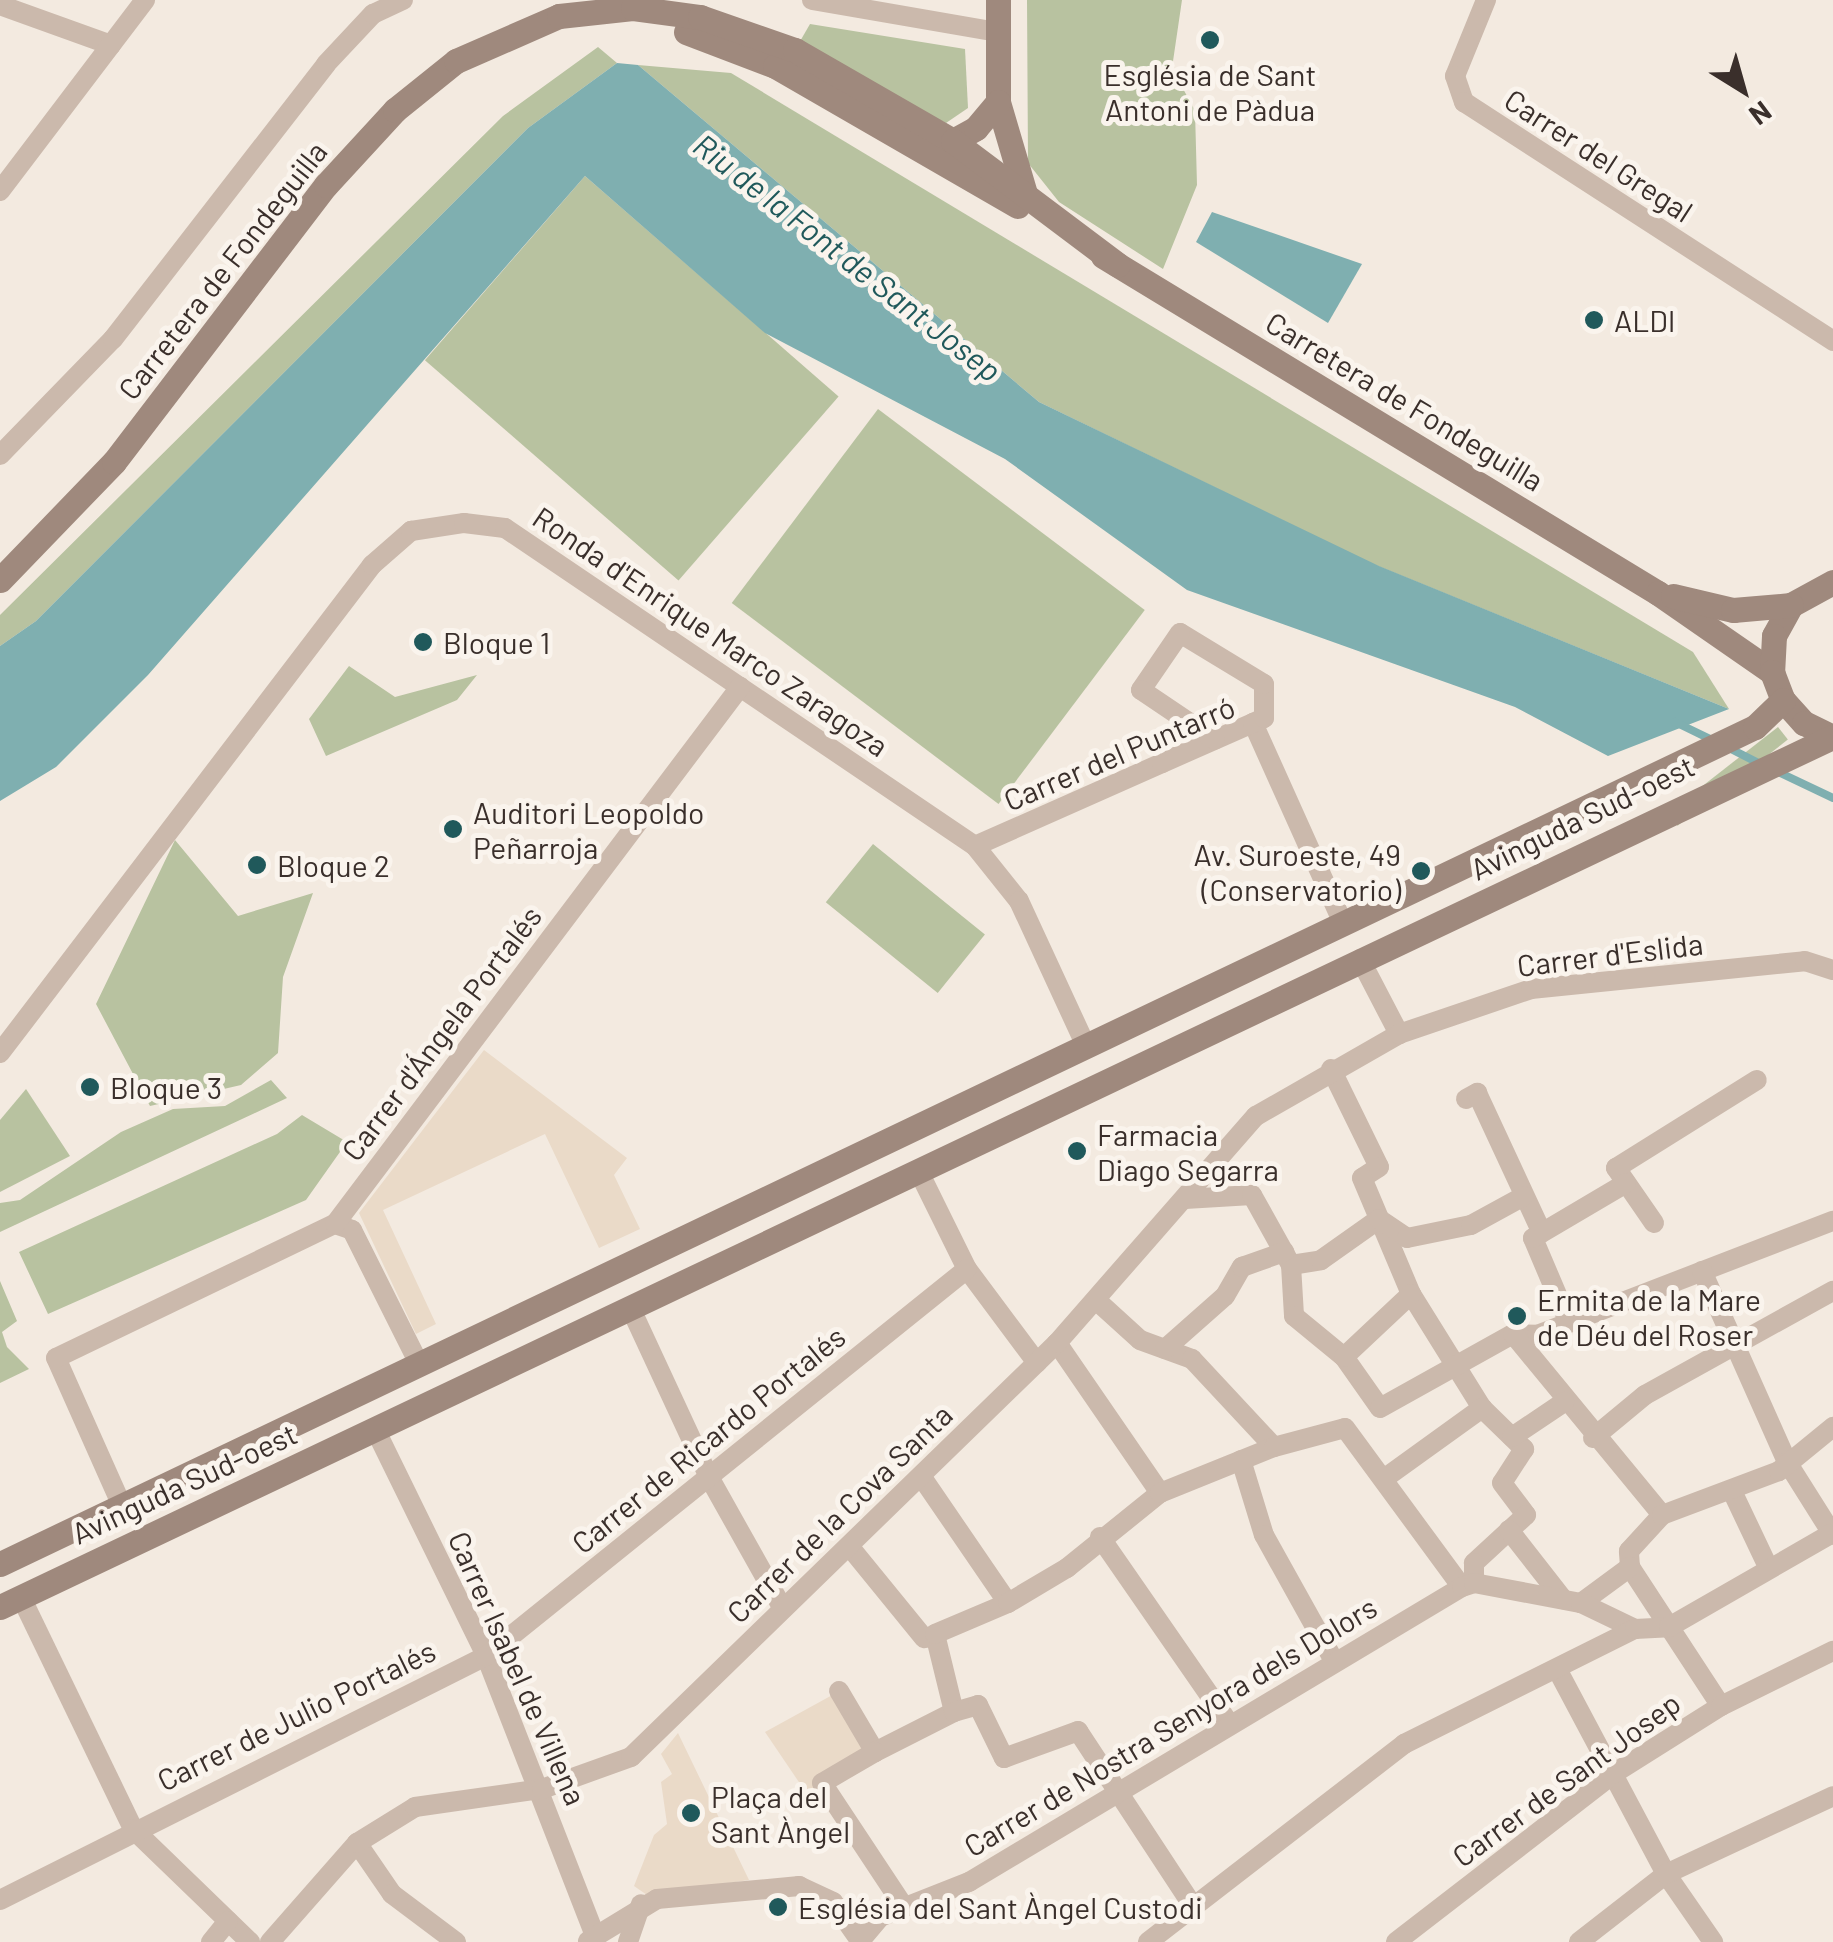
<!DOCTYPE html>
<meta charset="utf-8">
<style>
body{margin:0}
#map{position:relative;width:1833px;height:1942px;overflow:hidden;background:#f3eae0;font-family:Barlow,sans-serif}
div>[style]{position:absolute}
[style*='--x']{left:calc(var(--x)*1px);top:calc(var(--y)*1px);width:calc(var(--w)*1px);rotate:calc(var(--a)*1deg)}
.green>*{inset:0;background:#b8c2a0;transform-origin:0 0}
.plaza>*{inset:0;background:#eadac8}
.water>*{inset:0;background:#7fafb0}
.stream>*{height:8px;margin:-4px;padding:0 4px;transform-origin:4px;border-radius:4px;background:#7fafb0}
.street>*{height:20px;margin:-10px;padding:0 10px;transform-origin:10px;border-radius:10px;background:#cbb9ac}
.secondary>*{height:25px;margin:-12.5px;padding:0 12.5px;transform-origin:12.5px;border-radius:12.5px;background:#9f897d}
.dots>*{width:28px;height:28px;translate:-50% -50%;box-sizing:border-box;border:5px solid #faf4ed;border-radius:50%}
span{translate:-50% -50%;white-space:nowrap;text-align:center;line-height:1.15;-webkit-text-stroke:10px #faf4ed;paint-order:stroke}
.poi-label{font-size:30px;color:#3a2f2b}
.left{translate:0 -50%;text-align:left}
.right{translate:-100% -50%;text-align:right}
.street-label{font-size:30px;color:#3a2f2b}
.water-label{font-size:32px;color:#20595b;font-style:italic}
.north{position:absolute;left:1693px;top:40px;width:100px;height:100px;-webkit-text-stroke:8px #faf4ed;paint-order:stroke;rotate:143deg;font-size:28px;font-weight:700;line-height:40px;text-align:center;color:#3a2f2b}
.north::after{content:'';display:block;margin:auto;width:35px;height:45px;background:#3a2f2b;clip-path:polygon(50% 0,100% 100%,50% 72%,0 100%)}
</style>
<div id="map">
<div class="green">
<i style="clip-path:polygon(1027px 0,1182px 0,1172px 68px,1195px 111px,1197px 185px,1163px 269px,1059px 202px,1028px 163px)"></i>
<i style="clip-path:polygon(810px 24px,965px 49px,968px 108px,946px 123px,795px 50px)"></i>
<i style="clip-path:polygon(598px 47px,617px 63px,528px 128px,36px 621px,0 646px,0 615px,503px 116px)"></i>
<i style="clip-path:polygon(638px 65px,731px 73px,1693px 652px,1729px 709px,1368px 562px,1039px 402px)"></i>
<i style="left:585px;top:176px;width:336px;height:244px;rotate:41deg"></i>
<i style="left:878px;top:409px;width:334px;height:243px;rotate:37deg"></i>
<i style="clip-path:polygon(349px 666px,395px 697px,477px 675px,457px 700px,326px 756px,309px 719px)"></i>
<i style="left:1778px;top:727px;width:16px;height:140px;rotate:52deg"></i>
<i style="clip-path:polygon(175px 840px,238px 916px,313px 893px,283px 977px,278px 1053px,241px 1085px,150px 1106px,96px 1004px)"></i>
<i style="left:873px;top:844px;width:144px;height:75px;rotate:39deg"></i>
<i style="clip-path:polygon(271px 1080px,287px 1098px,0 1232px,0 1203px,20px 1200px,121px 1132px,173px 1109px,225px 1106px)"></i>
<i style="clip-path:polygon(26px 1089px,70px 1156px,0 1192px,0 1120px)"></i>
<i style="clip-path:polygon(302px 1115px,347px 1142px,306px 1200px,48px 1314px,19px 1252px,277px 1134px)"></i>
<i style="clip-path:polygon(0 1281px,17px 1321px,2px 1332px,7px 1347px,29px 1369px,0 1383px)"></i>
</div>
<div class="plaza">
<i style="clip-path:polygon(484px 1050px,627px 1158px,614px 1175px,640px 1229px,599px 1248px,545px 1134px,383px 1210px,436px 1324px,416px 1334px,359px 1213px)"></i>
<i style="clip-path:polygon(836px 1693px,879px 1751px,809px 1797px,765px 1732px)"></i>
<i style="clip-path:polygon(678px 1733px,749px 1880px,647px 1895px,634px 1886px,654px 1835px,667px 1824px,661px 1782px,672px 1774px,661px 1754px)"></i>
</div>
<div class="water">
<i style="clip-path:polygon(617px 63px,638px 65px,1039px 402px,1379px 566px,1729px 709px,1608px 756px,1515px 707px,1187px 590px,1005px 459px,765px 333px,585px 176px,148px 675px,56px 767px,0 801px,0 646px,36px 621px,528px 128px)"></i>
<i style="clip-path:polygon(1212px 212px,1362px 264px,1328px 323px,1196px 242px)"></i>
</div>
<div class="stream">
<i style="--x:1675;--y:722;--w:41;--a:25.9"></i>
<i style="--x:1729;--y:748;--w:36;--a:27"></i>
<i style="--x:1774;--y:770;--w:65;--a:25.4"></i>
</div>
<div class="street">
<i style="--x:812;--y:0;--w:188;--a:9.8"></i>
<i style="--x:1486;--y:0;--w:82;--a:112.2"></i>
<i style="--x:1455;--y:76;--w:28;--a:71"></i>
<i style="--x:1464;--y:102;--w:440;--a:32.9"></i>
<i style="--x:0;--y:5;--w:118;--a:19.8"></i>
<i style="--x:0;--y:191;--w:240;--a:-52.8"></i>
<i style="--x:0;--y:455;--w:162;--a:-45.8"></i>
<i style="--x:113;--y:339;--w:348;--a:-52.2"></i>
<i style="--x:326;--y:64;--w:69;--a:-46.8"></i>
<i style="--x:373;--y:14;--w:33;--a:-25"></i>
<i style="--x:1253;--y:723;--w:219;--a:65.8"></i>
<i style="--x:975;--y:846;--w:205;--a:-23.9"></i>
<i style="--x:1162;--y:763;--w:99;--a:-23.7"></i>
<i style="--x:1253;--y:723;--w:12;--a:-24"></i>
<i style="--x:1264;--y:718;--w:34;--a:-90"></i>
<i style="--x:1264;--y:684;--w:98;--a:-148.7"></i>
<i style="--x:1180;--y:633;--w:69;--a:124.4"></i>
<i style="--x:1141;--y:690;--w:89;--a:34"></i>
<i style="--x:1360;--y:959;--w:85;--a:62.5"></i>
<i style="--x:0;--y:1053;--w:614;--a:-52.68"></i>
<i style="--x:372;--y:565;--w:52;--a:-41.1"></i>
<i style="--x:411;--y:531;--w:54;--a:-8.6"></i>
<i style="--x:464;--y:523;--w:41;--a:7"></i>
<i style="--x:505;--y:528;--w:567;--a:34.08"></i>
<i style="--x:975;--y:846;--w:70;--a:51.3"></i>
<i style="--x:1019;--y:901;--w:160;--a:65.2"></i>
<i style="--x:1331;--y:1069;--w:109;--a:63.9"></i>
<i style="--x:1379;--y:1167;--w:20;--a:147"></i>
<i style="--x:1362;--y:1178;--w:126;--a:67.1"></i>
<i style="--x:1411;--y:1294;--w:134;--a:58.1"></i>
<i style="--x:1482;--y:1408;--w:59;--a:44.3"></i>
<i style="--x:1524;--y:1449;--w:40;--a:122.9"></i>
<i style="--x:1502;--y:1483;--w:40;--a:53"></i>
<i style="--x:1526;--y:1515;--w:71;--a:137.3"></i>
<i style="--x:1474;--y:1563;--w:20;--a:90"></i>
<i style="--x:1466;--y:1099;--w:13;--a:-29"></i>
<i style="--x:1477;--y:1093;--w:154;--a:65.1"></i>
<i style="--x:918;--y:1170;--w:110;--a:63.7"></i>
<i style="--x:967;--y:1269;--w:117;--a:53.3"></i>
<i style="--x:1185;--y:1199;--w:67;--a:-3.4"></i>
<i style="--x:1252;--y:1195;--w:80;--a:60.9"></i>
<i style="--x:1291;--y:1265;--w:51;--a:86.6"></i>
<i style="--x:1294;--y:1316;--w:65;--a:39.4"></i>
<i style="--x:1344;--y:1357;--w:62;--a:54.8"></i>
<i style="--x:1380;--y:1408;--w:152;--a:-29.1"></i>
<i style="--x:1513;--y:1334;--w:24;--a:2"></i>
<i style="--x:1537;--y:1335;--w:317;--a:-21.1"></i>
<i style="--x:1654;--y:1223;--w:67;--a:-124.6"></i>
<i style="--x:1616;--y:1168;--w:166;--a:-32"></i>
<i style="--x:335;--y:1224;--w:18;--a:19"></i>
<i style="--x:352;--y:1230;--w:150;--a:63.4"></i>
<i style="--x:1291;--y:1265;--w:30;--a:-9"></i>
<i style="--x:1321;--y:1260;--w:71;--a:-35.3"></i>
<i style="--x:1379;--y:1219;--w:34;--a:34"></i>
<i style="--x:1407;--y:1238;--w:65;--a:-11.5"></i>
<i style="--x:1471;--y:1225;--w:60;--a:-28.7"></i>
<i style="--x:1702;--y:1271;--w:209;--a:66"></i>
<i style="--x:1787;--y:1462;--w:86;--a:57.8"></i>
<i style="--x:1096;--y:1300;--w:59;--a:42.3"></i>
<i style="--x:1140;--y:1340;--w:55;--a:20.1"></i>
<i style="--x:1192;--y:1359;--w:120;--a:47"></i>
<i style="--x:630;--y:1307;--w:187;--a:65.1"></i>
<i style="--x:709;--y:1477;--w:151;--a:60.7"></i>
<i style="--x:1569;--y:1323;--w:92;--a:-113"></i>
<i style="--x:1533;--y:1238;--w:108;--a:-30.6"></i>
<i style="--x:1513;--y:1334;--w:234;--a:50.5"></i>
<i style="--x:1057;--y:1343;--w:182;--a:55.5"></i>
<i style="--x:1165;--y:1349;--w:80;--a:-41.5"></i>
<i style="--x:1225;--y:1296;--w:34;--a:-60"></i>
<i style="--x:1242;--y:1267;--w:45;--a:-19.7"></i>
<i style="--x:1344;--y:1357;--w:92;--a:-43.2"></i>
<i style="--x:375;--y:1429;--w:253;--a:63.9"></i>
<i style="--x:486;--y:1656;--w:300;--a:68.7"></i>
<i style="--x:1512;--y:1437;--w:63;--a:-33.9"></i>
<i style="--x:1593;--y:1438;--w:67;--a:-39.6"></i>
<i style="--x:1645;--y:1395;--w:215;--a:-29"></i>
<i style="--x:1241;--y:1460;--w:78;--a:73"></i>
<i style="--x:1264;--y:1535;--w:144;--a:60.9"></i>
<i style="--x:921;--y:1476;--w:154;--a:55.6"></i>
<i style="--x:1385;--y:1478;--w:120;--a:-35.8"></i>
<i style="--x:1732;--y:1491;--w:86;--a:64.6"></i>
<i style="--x:122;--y:1506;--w:162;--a:-114"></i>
<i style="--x:56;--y:1358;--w:310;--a:-25.7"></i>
<i style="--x:335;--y:1224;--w:673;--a:-52.98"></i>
<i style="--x:1509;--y:1530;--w:88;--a:52"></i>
<i style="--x:1100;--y:1537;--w:226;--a:55.3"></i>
<i style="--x:849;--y:1546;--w:119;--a:50.8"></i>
<i style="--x:1630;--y:1567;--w:16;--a:-94"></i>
<i style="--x:1629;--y:1551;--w:49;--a:-47.5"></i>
<i style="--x:1662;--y:1515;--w:125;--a:-20.6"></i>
<i style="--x:1779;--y:1471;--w:70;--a:-39.2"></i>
<i style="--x:1630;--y:1567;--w:166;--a:56.8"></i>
<i style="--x:21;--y:1597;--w:258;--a:64.2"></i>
<i style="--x:133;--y:1829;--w:163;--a:44"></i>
<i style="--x:1581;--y:1603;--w:61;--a:-36.3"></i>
<i style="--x:1557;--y:1669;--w:232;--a:62"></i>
<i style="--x:1666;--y:1874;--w:83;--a:55.3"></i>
<i style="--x:839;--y:1691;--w:71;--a:59.5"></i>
<i style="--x:875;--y:1752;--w:89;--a:-26.9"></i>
<i style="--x:954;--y:1712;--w:80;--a:-103.7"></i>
<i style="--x:935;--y:1634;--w:79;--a:-23"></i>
<i style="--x:1008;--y:1603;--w:69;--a:-30.7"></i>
<i style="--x:1067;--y:1568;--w:119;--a:-38.9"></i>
<i style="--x:1160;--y:1493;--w:123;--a:-22"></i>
<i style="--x:1274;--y:1447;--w:73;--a:-15"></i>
<i style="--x:1345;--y:1428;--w:197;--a:53.7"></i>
<i style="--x:954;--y:1712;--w:25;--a:-16"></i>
<i style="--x:978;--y:1705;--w:59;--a:63.9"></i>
<i style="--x:1004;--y:1758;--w:79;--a:-20"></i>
<i style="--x:1078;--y:1731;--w:209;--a:56.7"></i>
<i style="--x:875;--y:1752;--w:61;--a:149.7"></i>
<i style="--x:822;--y:1783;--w:149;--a:56.5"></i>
<i style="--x:357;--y:1843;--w:62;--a:55.5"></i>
<i style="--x:392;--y:1894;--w:80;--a:36.9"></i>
<i style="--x:0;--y:1900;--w:544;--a:-26.66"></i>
<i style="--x:486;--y:1656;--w:617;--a:-38.82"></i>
<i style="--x:588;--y:1941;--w:81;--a:-31.3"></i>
<i style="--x:657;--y:1899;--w:143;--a:-5.2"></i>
<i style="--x:799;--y:1886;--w:38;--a:25"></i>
<i style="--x:833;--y:1902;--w:49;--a:55"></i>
<i style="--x:860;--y:1941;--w:31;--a:-50"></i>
<i style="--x:880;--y:1917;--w:96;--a:-21.5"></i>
<i style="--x:969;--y:1882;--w:575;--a:-30.9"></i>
<i style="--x:1462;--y:1587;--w:13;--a:-18"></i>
<i style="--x:1474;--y:1583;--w:109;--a:10.6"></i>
<i style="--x:1581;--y:1603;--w:60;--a:25.7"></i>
<i style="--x:211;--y:1942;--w:27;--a:-51"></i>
<i style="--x:270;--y:1942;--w:132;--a:-48.7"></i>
<i style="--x:357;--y:1843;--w:68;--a:-31.8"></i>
<i style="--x:415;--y:1807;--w:128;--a:-8.1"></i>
<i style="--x:542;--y:1789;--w:95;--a:-19.8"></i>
<i style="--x:631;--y:1757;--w:594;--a:-44.18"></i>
<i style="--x:1057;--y:1343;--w:302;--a:-48.8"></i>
<i style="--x:1256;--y:1116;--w:165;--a:-29.8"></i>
<i style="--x:1399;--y:1034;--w:139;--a:-18.8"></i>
<i style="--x:1531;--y:989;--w:275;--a:-5.8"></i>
<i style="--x:1805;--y:961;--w:29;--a:18"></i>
<i style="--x:628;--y:1942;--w:40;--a:-71.1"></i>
<i style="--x:1148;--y:1942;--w:324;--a:-37.7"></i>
<i style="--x:1404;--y:1744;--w:258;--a:-26.5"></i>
<i style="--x:1635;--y:1629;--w:34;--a:-3"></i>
<i style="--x:1669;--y:1627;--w:187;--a:-29.9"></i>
<i style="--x:1396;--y:1942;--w:274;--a:-37.7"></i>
<i style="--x:1613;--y:1774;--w:128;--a:-32.2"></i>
<i style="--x:1721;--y:1706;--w:125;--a:-26.2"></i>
<i style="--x:1579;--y:1942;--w:110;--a:-38"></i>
<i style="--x:1666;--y:1874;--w:184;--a:-25"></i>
</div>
<div class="secondary">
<i style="--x:998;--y:0;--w:102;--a:90"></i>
<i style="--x:998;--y:102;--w:96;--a:73.6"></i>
<i style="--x:686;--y:32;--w:95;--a:20.9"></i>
<i style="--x:775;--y:66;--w:280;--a:30"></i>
<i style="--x:953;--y:141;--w:26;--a:-29"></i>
<i style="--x:976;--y:128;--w:34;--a:-50"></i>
<i style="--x:1103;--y:256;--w:649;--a:31.27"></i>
<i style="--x:1658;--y:593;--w:139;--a:34.7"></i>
<i style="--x:0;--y:580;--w:164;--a:-46"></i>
<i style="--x:114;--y:462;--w:349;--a:-52.6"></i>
<i style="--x:326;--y:185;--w:102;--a:-47.4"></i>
<i style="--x:395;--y:110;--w:78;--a:-38.8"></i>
<i style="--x:456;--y:61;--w:112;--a:-23.6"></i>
<i style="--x:559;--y:16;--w:74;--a:-6.2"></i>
<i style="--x:633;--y:8;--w:68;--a:7.7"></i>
<i style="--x:700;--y:17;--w:101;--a:19.2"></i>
<i style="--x:795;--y:50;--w:182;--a:29.9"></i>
<i style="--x:953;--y:141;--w:206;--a:36.9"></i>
<i style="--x:1833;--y:582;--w:48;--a:151.3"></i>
<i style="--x:1791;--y:605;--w:35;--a:119"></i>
<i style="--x:1774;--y:636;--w:36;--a:93"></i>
<i style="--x:1772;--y:672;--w:30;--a:69"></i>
<i style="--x:1783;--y:700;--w:31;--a:48"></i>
<i style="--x:1804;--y:723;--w:32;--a:26"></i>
<i style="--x:1673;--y:596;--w:62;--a:13.1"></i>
<i style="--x:1733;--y:610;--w:58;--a:-4.9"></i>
<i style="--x:0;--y:1564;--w:1944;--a:-25.5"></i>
<i style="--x:1755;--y:727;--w:39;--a:-44"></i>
<i style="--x:0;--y:1607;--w:2028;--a:-25.4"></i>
</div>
<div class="dots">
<i style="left:1210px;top:40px;background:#20595b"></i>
<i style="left:1594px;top:320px;background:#20595b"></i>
<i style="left:423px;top:642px;background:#20595b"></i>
<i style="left:453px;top:829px;background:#20595b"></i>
<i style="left:257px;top:865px;background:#20595b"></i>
<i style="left:1421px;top:871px;background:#20595b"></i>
<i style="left:90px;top:1087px;background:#20595b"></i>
<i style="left:1077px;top:1151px;background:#20595b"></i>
<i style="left:1517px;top:1316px;background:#20595b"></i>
<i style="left:691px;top:1813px;background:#20595b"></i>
<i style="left:778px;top:1907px;background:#20595b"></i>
</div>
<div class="poi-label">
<span style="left:1210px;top:91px">Església de Sant<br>Antoni de Pàdua</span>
<span class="left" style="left:1614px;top:320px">ALDI</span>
<span class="left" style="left:443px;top:642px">Bloque 1</span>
<span class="left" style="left:473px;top:829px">Auditori Leopoldo<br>Peñarroja</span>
<span class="right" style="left:1401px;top:871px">Av. Suroeste, 49<br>(Conservatorio)</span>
<span class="left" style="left:277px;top:865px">Bloque 2</span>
<span class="left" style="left:110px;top:1087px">Bloque 3</span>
<span class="left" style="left:1097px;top:1151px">Farmacia<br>Diago Segarra</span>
<span class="left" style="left:1537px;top:1316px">Ermita de la Mare<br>de Déu del Roser</span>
<span class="left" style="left:711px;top:1813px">Plaça del<br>Sant Àngel</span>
<span class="left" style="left:798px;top:1907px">Església del Sant Àngel Custodi</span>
</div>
<div class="street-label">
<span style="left:1599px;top:155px;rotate:33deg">Carrer del Gregal</span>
<span style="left:222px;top:270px;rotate:-52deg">Carretera de Fondeguilla</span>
<span style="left:1405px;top:401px;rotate:31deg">Carretera de Fondeguilla</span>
<span style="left:711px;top:631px;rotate:34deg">Ronda d'Enrique Marco Zaragoza</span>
<span style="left:1119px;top:753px;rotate:-23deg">Carrer del Puntarró</span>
<span style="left:1582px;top:817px;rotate:-26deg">Avinguda Sud-oest</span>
<span style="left:1610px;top:954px;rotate:-7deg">Carrer d'Eslida</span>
<span style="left:441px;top:1033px;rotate:-53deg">Carrer d'Ángela Portalés</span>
<span style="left:708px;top:1439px;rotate:-39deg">Carrer de Ricardo Portalés</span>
<span style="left:184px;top:1483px;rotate:-25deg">Avinguda Sud-oest</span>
<span style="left:839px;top:1513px;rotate:-44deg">Carrer de la Cova Santa</span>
<span style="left:518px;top:1668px;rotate:66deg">Carrer Isabel de Villena</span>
<span style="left:296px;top:1715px;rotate:-26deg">Carrer de Julio Portalés</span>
<span style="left:1170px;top:1726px;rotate:-31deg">Carrer de Nostra Senyora dels Dolors</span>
<span style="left:1566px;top:1779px;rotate:-36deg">Carrer de Sant Josep</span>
</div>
<div class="water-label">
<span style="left:848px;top:257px;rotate:38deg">Riu de la Font de Sant Josep</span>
</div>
<div class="north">N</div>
</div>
